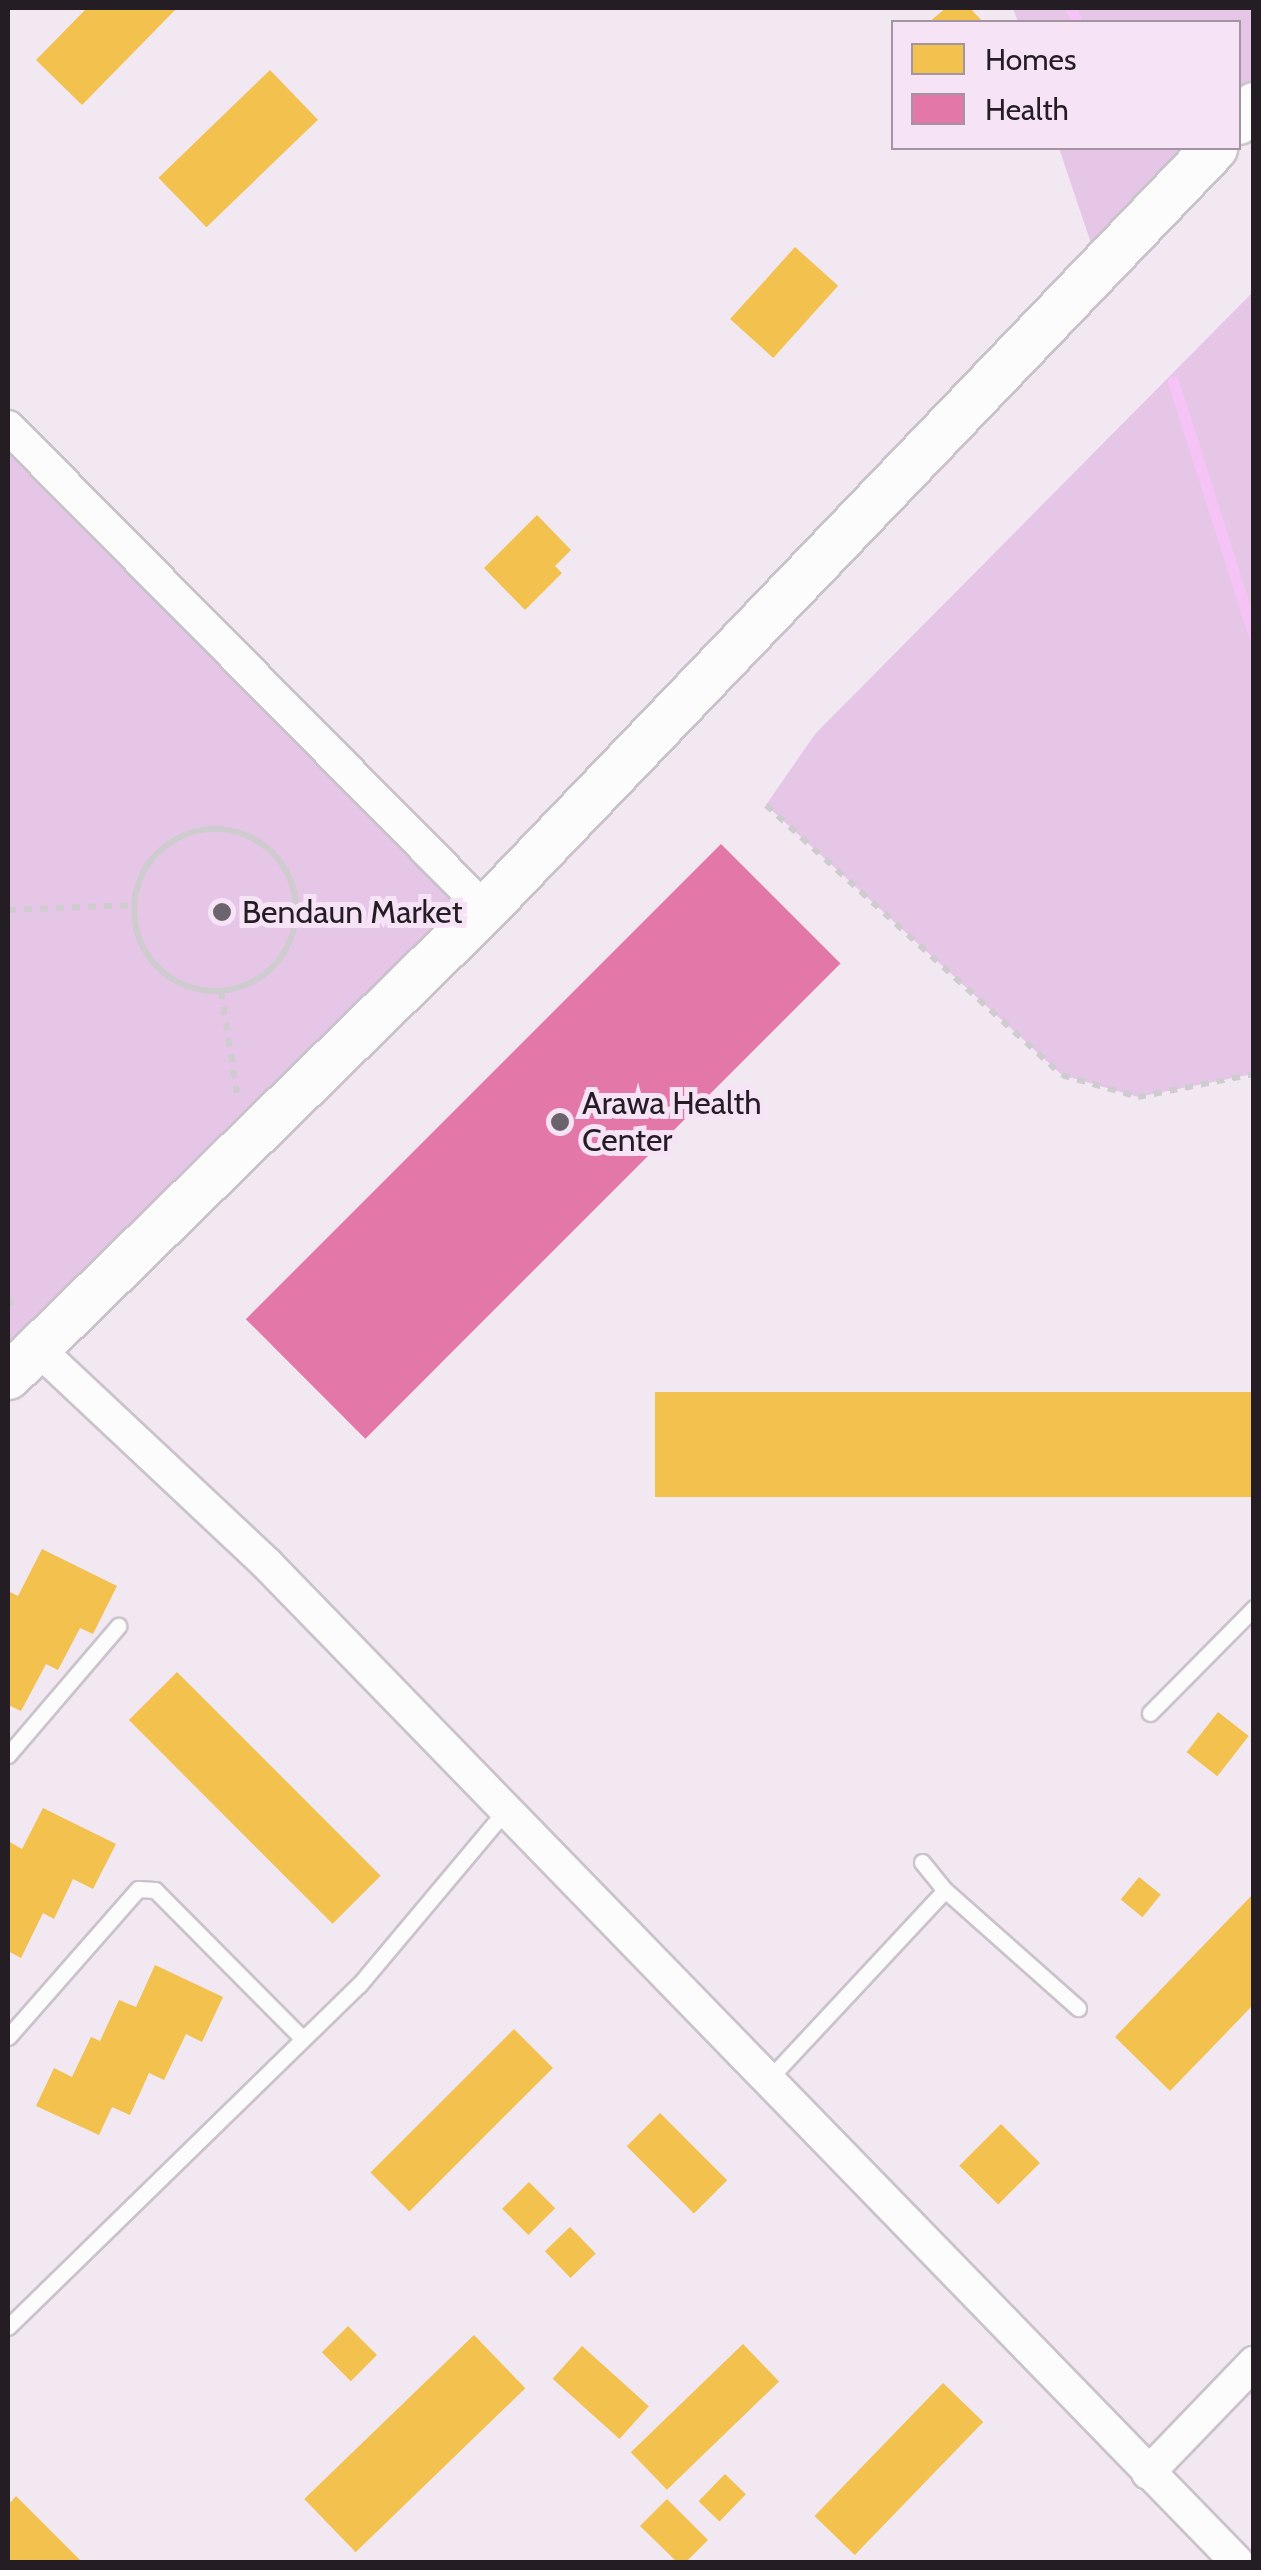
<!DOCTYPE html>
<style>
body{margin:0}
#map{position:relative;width:1261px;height:2570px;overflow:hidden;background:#f2e8f2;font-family:Cabin,sans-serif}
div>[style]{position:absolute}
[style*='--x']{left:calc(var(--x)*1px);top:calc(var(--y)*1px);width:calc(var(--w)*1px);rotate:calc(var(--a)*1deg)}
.green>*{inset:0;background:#e6c6e6}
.homes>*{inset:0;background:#f2c14e;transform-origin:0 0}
.health>*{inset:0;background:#e377a8;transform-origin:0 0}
.stream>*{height:11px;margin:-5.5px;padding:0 5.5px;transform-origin:5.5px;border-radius:5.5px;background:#f6c3f6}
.path>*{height:6px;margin-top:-3px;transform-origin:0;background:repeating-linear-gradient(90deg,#cfcccf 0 8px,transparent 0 16px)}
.path>.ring{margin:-3px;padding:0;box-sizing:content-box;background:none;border:6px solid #cfcccf;border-radius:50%}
.roads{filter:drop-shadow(2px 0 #cbc3cb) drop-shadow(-2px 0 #cbc3cb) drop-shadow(0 2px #cbc3cb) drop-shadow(0 -2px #cbc3cb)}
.lane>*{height:15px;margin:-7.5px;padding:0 7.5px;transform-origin:7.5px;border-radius:7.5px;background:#fdfcfd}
.street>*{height:32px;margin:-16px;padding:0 16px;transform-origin:16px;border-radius:16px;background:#fdfcfd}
.secondary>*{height:45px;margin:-22.5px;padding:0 22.5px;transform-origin:22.5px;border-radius:22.5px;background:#fdfcfd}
.dots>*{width:28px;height:28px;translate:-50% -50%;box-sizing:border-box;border:5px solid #f7e3f6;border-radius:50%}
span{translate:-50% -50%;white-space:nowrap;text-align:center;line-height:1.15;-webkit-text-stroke:10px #f7e3f6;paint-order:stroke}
.poi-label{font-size:32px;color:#241d24}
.left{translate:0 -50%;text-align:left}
.frame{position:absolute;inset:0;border:10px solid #241d24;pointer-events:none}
.legend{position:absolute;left:891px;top:20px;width:350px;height:130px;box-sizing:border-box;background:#f7e3f6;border:2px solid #a394a2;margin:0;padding:12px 18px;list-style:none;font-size:30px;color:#241d24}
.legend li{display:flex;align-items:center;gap:20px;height:50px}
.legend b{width:50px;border:2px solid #a394a2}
</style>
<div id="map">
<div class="green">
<i style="clip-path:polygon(1013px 8px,1253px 8px,1253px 105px,1239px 121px,1238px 22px,1018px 22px)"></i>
<i style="clip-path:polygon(1059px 148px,1214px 148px,1100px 270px)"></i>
<i style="clip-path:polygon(1253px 292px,1253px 1074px,1138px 1097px,1062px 1075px,766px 805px,815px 734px)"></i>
<i style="clip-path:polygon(8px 427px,485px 909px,8px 1376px)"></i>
</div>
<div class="homes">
<i style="clip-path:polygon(87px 8px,177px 8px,82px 105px,36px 60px)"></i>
<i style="clip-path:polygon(946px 8px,970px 8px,983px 22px,929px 22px)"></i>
<i style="left:270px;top:70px;width:69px;height:155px;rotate:46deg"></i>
<i style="left:795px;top:247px;width:58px;height:97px;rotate:42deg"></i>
<i style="clip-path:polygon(537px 515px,571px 550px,555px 566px,562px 573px,525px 610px,484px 568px)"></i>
<i style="left:1254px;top:1392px;width:105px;height:599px;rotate:90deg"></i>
<i style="clip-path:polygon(42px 1549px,117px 1586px,93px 1634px,80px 1628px,58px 1670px,46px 1664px,21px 1711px,8px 1705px,8px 1591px,18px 1596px)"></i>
<i style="left:177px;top:1672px;width:288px;height:68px;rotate:45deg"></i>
<i style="left:1218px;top:1712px;width:39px;height:51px;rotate:38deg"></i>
<i style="clip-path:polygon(43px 1808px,116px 1844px,93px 1889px,73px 1879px,54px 1919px,43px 1913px,21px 1958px,8px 1951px,8px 1841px,22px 1849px)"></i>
<i style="left:1139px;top:1877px;width:28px;height:29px;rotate:39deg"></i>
<i style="clip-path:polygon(1254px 1893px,1254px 2004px,1170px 2091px,1115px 2037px)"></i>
<i style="clip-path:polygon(155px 1965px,223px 1997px,202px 2042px,186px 2034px,164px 2080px,149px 2073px,130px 2115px,112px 2107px,99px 2135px,36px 2106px,54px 2068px,72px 2077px,91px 2037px,100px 2041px,119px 2000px,136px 2007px)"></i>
<i style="left:514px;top:2029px;width:55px;height:203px;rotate:45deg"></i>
<i style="left:660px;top:2113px;width:95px;height:47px;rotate:45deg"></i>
<i style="left:1001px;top:2124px;width:55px;height:59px;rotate:45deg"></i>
<i style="left:529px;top:2182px;width:37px;height:38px;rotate:45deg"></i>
<i style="left:570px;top:2227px;width:37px;height:35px;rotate:46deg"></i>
<i style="left:348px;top:2326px;width:41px;height:37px;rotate:45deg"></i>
<i style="left:474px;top:2335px;width:74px;height:236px;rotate:46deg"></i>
<i style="left:743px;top:2344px;width:52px;height:156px;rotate:46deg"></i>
<i style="left:582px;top:2346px;width:90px;height:44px;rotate:42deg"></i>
<i style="left:943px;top:2383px;width:56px;height:185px;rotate:44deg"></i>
<i style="left:725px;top:2474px;width:29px;height:38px;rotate:44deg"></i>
<i style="clip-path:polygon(16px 2496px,82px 2562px,8px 2562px,8px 2505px)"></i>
<i style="clip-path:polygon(667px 2499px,708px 2540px,686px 2562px,677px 2562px,640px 2526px)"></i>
</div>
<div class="health">
<i style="left:721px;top:844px;width:169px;height:672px;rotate:45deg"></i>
</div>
<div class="stream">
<i style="--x:1071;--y:8;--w:15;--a:67"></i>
<i style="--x:1173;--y:381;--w:268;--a:72.4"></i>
</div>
<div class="path">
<i style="--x:766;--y:805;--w:401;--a:42.4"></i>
<i style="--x:1062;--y:1075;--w:79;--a:16.1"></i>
<i style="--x:1138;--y:1097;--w:118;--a:-11.2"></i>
<i class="ring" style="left:134px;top:829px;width:156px;height:156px"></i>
<i style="--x:8;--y:910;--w:126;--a:-2.3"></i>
<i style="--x:221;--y:991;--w:103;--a:81.1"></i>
<i style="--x:8;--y:1298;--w:16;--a:63"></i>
</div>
<div class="roads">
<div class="lane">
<i style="--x:1150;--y:1713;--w:148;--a:-45.3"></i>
<i style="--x:8;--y:1755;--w:170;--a:-49.5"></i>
<i style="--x:922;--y:1862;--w:36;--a:51"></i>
<i style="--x:945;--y:1890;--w:178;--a:41.6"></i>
<i style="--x:8;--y:2037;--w:197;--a:-48.7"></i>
<i style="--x:138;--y:1889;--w:17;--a:3"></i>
<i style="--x:155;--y:1890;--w:210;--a:45.2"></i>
<i style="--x:767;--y:2081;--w:261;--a:-47"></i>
<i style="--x:8;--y:2327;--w:490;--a:-44.3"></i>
<i style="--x:359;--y:1985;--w:227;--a:-50"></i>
</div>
<div class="street">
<i style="--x:8;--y:427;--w:678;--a:45.3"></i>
<i style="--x:36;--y:1347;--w:316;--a:43.2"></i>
<i style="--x:266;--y:1563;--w:1393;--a:45.81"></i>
<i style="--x:1148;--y:2473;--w:153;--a:-46.1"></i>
</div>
<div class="secondary">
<i style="--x:1238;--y:121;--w:23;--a:-45"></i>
<i style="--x:8;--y:1376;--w:668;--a:-44.39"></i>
<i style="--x:485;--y:909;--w:1054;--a:-46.23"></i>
</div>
</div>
<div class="dots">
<i style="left:222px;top:912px;background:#6c646c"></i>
<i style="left:560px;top:1122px;background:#6c646c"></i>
</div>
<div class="poi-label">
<span class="left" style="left:242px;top:912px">Bendaun Market</span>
<span class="left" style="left:582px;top:1122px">Arawa Health<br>Center</span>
</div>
<div class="frame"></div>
<ul class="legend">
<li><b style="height:28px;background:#f2c14e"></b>Homes</li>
<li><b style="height:28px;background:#e377a8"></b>Health</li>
</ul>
</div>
